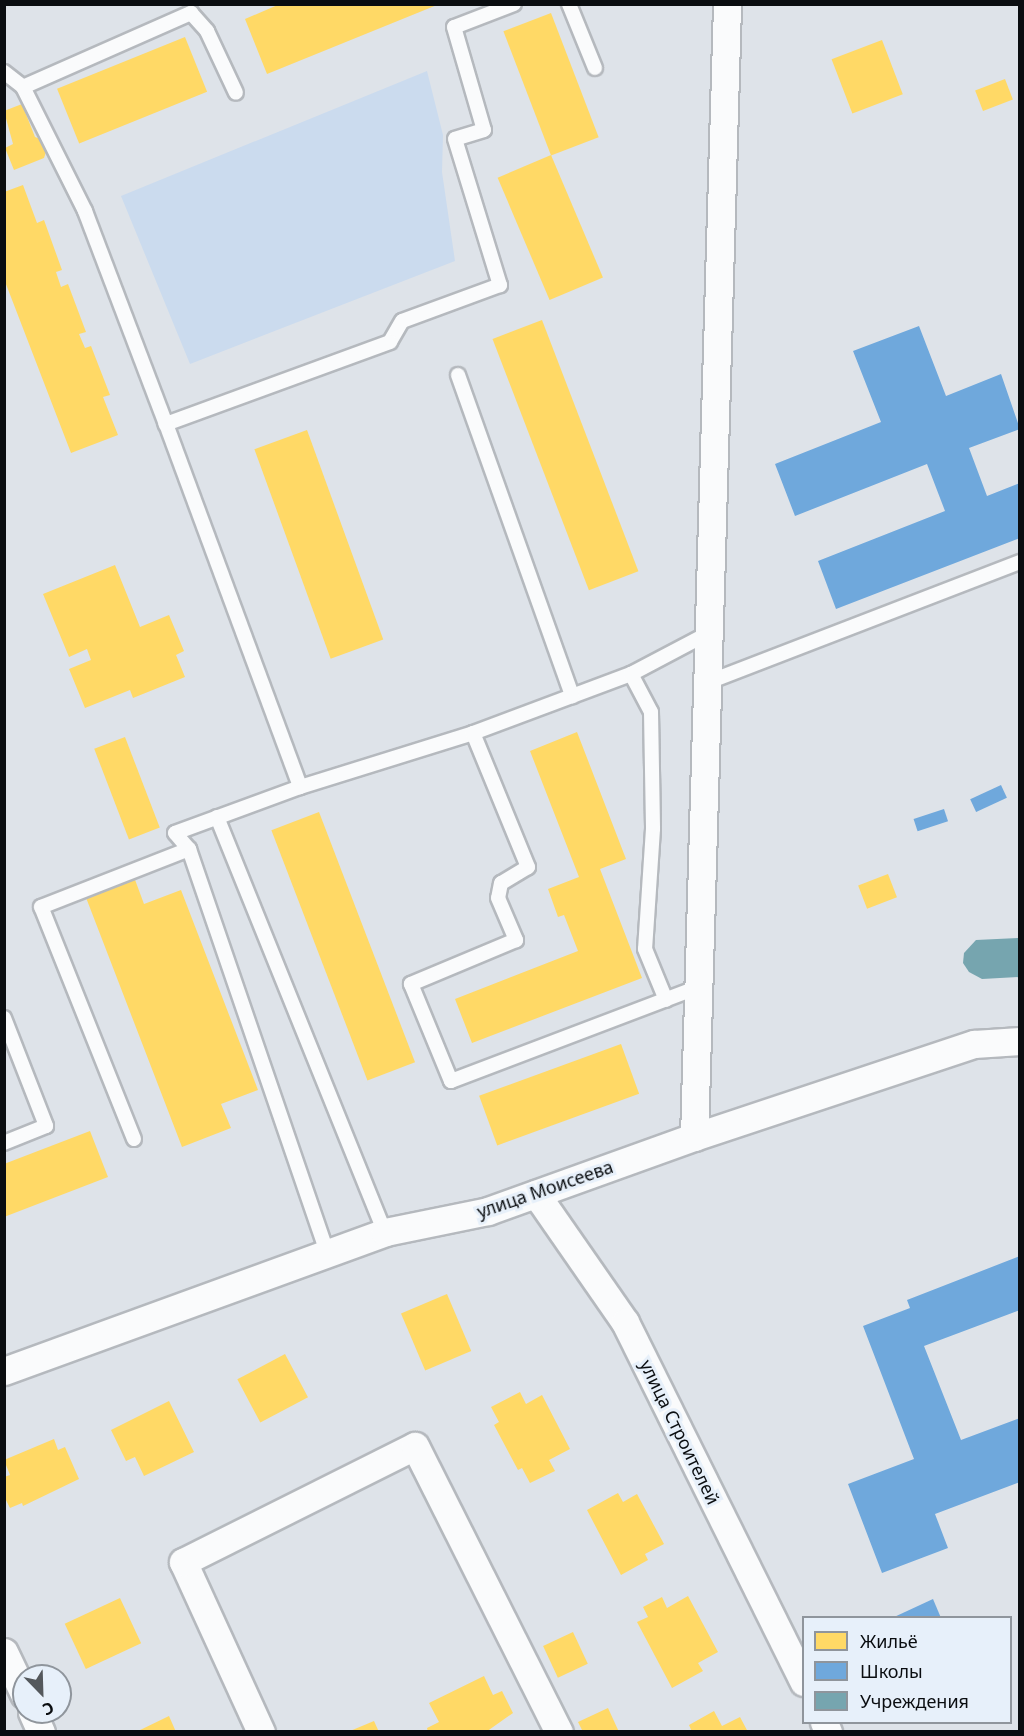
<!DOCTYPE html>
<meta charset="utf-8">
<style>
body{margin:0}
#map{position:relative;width:1024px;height:1736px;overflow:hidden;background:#dee3e9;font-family:"Noto Sans",sans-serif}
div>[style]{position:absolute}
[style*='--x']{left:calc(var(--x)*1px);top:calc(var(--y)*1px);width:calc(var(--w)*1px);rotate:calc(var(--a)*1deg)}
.green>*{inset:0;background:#cbdbee}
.homes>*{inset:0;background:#ffd966;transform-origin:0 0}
.schools>*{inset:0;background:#6fa8dc;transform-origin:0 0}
.public>*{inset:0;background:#76a5af}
.roads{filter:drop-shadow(2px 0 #b5b9be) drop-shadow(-2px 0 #b5b9be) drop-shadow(0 2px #b5b9be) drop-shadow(0 -2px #b5b9be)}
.lane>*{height:14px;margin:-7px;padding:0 7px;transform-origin:7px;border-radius:7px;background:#fafbfc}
.street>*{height:27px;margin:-13.5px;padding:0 13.5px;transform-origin:13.5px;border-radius:13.5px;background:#fafbfc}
span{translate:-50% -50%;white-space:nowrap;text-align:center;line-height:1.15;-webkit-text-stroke:6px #e7f0fa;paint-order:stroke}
.street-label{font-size:18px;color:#0a0d10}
.frame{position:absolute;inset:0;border:6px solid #0a0d10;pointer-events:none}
.legend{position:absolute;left:802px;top:1616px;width:210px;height:108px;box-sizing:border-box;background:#e7f0fa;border:2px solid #8f959c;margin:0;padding:8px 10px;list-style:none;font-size:18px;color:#0a0d10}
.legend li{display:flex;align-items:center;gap:12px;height:30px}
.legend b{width:30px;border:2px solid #8f959c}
.north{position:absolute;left:12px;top:1664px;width:60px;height:60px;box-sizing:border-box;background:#e7f0fa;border:2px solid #8f959c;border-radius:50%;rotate:157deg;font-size:16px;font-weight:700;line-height:24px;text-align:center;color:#0a0d10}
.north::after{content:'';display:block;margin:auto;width:21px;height:27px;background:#54585c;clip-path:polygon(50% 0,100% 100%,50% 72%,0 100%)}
</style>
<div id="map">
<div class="green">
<i style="clip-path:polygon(427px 71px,443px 135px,442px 172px,455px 261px,190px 364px,121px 196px)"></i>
</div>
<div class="homes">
<i style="clip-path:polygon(280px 4px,437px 4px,437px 5px,267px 74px,245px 19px)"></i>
<i style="left:551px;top:13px;width:133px;height:51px;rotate:69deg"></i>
<i style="left:185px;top:37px;width:59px;height:138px;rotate:68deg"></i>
<i style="left:882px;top:40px;width:58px;height:54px;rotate:69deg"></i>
<i style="left:1005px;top:79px;width:22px;height:32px;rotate:69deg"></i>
<i style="clip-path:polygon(22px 104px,35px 137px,43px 140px,47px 149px,44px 158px,14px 170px,5px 148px,13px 144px,4px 111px)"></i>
<i style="left:551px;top:155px;width:133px;height:58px;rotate:67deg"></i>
<i style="clip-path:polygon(23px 185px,37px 223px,44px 220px,62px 270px,56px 272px,61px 287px,68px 284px,86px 332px,79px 334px,85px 348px,91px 346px,110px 395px,103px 397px,118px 435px,71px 453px,4px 279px,4px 192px)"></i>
<i style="left:542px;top:320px;width:269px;height:53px;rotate:69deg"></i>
<i style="left:307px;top:430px;width:223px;height:56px;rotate:70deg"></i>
<i style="clip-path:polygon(115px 565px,140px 627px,169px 615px,184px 651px,176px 655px,185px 677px,133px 698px,130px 690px,85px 708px,69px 669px,91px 660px,87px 649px,69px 657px,43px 594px)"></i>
<i style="clip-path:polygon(577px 732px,626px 859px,600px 869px,642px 978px,472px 1043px,455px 999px,578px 951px,564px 915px,558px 917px,548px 889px,579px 877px,530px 751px)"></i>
<i style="left:125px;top:737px;width:97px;height:33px;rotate:69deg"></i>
<i style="left:319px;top:812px;width:268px;height:51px;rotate:69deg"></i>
<i style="left:888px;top:874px;width:25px;height:32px;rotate:69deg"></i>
<i style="clip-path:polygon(134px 877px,144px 904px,181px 890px,258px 1090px,221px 1104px,231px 1128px,182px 1147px,85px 895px)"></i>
<i style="left:621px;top:1044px;width:53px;height:151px;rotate:70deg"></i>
<i style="clip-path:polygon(90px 1131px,108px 1177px,4px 1217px,4px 1164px)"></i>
<i style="left:447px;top:1294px;width:62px;height:50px;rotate:67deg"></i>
<i style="left:285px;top:1354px;width:49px;height:54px;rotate:62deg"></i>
<i style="clip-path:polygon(520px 1392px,526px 1404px,542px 1395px,570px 1449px,549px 1460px,555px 1471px,530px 1483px,522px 1468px,518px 1470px,494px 1425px,499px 1422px,491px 1407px)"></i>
<i style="clip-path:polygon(169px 1401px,194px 1452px,144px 1476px,135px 1457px,126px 1461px,111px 1430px)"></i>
<i style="clip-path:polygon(54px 1439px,58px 1450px,65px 1447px,79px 1479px,23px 1506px,22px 1503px,10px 1508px,4px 1496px,4px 1477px,10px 1475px,4px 1460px)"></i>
<i style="clip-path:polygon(618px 1493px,623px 1502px,637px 1494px,664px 1544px,645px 1554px,648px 1560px,621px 1575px,587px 1510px)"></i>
<i style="clip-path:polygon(688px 1596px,718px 1652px,698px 1663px,703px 1671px,672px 1688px,637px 1622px,648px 1617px,643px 1607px,662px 1597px,667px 1608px)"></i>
<i style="left:120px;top:1598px;width:50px;height:61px;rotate:65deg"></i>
<i style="left:573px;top:1632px;width:35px;height:33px;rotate:65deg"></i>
<i style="clip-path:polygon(484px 1676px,493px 1695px,502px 1691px,513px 1713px,486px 1732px,428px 1732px,427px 1728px,439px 1722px,429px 1703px)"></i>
<i style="clip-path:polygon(608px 1708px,619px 1732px,583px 1732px,578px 1722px)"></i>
<i style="clip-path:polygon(714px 1711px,722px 1726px,740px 1717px,748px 1732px,692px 1732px,689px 1725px)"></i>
<i style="clip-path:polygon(169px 1716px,176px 1732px,136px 1732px)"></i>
<i style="clip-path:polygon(374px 1721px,379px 1732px,350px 1732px,350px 1731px)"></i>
</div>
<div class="schools">
<i style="clip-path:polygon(919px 326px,946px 396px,1001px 374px,1020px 429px,969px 448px,987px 496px,1020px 483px,1020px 538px,836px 609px,818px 561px,945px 511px,927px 464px,795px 516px,775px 464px,881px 422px,853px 351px)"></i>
<i style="left:1001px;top:785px;width:14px;height:34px;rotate:65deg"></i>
<i style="left:944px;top:809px;width:13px;height:32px;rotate:72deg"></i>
<i style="clip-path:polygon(1020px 1256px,1020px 1310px,924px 1346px,961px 1440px,1020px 1418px,1020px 1482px,935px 1514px,948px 1548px,882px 1573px,848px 1484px,914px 1459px,863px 1326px,910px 1308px,907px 1300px)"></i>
<i style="clip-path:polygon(933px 1599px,941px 1618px,892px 1618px)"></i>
</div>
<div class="public">
<i style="clip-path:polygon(1018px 938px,1020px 977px,982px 979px,969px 972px,963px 963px,964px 953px,976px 940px)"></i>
</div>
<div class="roads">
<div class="lane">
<i style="--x:514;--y:4;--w:64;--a:159"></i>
<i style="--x:454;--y:27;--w:107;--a:73.8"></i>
<i style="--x:484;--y:130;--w:30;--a:163"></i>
<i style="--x:455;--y:139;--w:153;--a:72.9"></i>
<i style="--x:500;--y:285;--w:104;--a:159.8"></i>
<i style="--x:402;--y:321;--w:24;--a:120"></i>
<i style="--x:390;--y:342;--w:239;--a:159.9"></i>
<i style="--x:166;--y:424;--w:387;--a:69.7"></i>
<i style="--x:300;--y:787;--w:181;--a:-17.3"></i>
<i style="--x:473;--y:733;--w:169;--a:-20.5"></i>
<i style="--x:631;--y:674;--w:86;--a:-27.8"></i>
<i style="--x:569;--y:4;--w:69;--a:67.9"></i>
<i style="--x:4;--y:72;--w:24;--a:38"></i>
<i style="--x:23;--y:87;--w:139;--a:63.4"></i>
<i style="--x:85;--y:211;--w:228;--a:69.2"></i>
<i style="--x:23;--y:87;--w:184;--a:-23.8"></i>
<i style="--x:191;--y:13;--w:24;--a:48"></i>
<i style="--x:207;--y:31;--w:68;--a:64.9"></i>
<i style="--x:458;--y:375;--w:341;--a:70.4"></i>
<i style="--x:631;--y:674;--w:43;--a:62.2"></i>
<i style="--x:651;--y:712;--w:117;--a:89"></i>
<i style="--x:653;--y:829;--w:120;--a:93.8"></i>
<i style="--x:645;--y:949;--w:55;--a:67.6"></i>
<i style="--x:706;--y:683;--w:337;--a:-21.1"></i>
<i style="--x:473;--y:733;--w:145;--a:67.7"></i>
<i style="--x:528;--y:867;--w:31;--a:149"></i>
<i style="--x:501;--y:883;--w:15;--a:101"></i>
<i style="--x:498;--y:898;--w:46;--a:66.8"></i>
<i style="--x:516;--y:940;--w:114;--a:157.3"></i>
<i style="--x:411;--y:984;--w:105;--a:67.6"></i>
<i style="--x:451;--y:1081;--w:262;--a:-20.8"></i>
<i style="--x:300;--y:787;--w:133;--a:159.8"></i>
<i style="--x:175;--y:833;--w:21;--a:49"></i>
<i style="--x:189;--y:849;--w:429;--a:71.1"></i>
<i style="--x:217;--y:817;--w:448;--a:68"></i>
<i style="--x:4;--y:1018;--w:116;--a:68.7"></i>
<i style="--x:46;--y:1126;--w:45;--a:158"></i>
<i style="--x:134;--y:1139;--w:250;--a:-111.8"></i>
<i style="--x:41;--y:907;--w:159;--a:-21.4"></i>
</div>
<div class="street">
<i style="--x:694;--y:1137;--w:1133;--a:-88.33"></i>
<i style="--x:536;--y:1194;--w:156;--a:55.2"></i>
<i style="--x:625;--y:1322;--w:402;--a:63.6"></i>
<i style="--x:4;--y:1371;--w:406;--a:-20"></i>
<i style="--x:385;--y:1232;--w:105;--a:-11.5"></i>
<i style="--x:488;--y:1211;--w:219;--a:-19.8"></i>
<i style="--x:694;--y:1137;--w:295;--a:-18.4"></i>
<i style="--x:974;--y:1044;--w:46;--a:-3.7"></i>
<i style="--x:4;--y:1652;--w:47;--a:64.5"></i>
<i style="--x:32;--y:1712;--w:22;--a:66"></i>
<i style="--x:824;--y:1722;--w:11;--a:68"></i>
<i style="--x:261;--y:1732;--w:187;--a:-114.6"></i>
<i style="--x:183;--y:1562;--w:259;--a:-26.6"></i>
<i style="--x:415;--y:1446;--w:320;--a:63.3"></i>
</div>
</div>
<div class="street-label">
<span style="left:545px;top:1189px;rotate:-19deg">улица Моисеева</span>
<span style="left:680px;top:1432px;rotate:64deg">улица Строителей</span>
</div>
<div class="frame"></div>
<ul class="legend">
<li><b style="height:16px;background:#ffd966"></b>Жильё</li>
<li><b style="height:16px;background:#6fa8dc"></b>Школы</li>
<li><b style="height:16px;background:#76a5af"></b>Учреждения</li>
</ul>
<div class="north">С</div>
</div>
